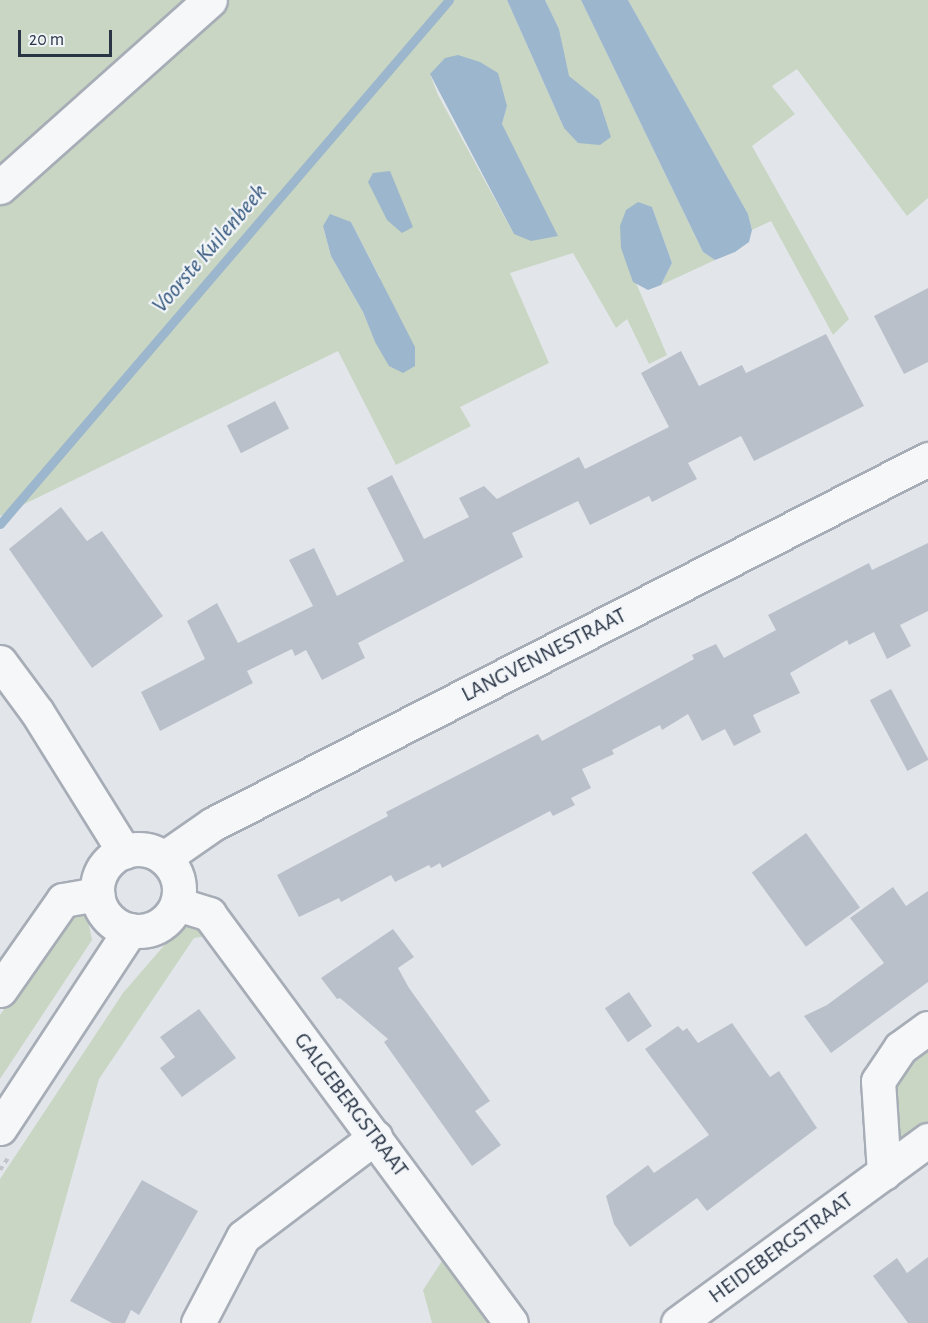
<!DOCTYPE html>
<style>
body{margin:0}
#map{position:relative;width:928px;height:1323px;overflow:hidden;background:#e2e6eb;font-family:"Alegreya Sans",sans-serif}
div>[style]{position:absolute}
[style*='--x']{left:calc(var(--x)*1px);top:calc(var(--y)*1px);width:calc(var(--w)*1px);rotate:calc(var(--a)*1deg)}
.green>*{inset:0;background:#c9d6c3}
.water>*{inset:0;background:#9cb6cd}
.stream>*{height:9px;margin:-4.5px;padding:0 4.5px;transform-origin:4.5px;border-radius:4.5px;background:#9cb6cd}
.building>*{inset:0;background:#b9c0ca;transform-origin:0 0}
.path>*{height:4px;margin-top:-2px;transform-origin:0;background:repeating-linear-gradient(90deg,#c1c4ca 0 4.5px,transparent 0 9px)}
.roads{filter:drop-shadow(2px 0 #a7adb6) drop-shadow(-2px 0 #a7adb6) drop-shadow(0 2px #a7adb6) drop-shadow(0 -2px #a7adb6)}
.minor>*{height:33px;margin:-16.5px;padding:0 16.5px;transform-origin:16.5px;border-radius:16.5px;background:#f6f7f9}
.minor>.ring{margin:-16.5px;padding:0;box-sizing:content-box;background:none;border:33px solid #f6f7f9;border-radius:50%}
span{translate:-50% -50%;white-space:nowrap;text-align:center;line-height:1.15;-webkit-text-stroke:4.5px #f2f5f8;paint-order:stroke}
.street-label{font-size:22px;color:#293445}
.water-label{font-size:24px;color:#31557b;font-style:italic}
.scale{position:absolute;left:18px;top:30px;width:94px;height:27px;box-sizing:border-box;border:3px solid #293445;border-top:0;padding-left:8px;font-size:18px;line-height:21px;white-space:nowrap;color:#293445;-webkit-text-stroke:4px #f2f5f8;paint-order:stroke}
</style>
<div id="map">
<div class="green">
<i style="clip-path:polygon(evenodd,0 0,507px 0,564px 128px,604px 116px,599px 100px,568px 76px,559px 29px,545px 0,581px 0,703px 252px,715px 260px,661px 285px,672px 263px,652px 207px,621px 248px,667px 355px,649px 364px,627px 319px,616px 328px,573px 253px,510px 273px,549px 363px,460px 407px,471px 426px,396px 465px,338px 351px,0 516px,0 0,430px 74px,507px 106px,502px 124px,514px 234px,438px 95px,430px 74px,0 0,351px 222px,380px 278px,375px 342px,363px 312px,331px 256px,323px 226px,351px 222px)"></i>
<i style="clip-path:polygon(628px 0,928px 0,928px 198px,907px 216px,797px 69px,772px 86px,795px 114px,752px 146px,849px 319px,833px 335px,771px 221px,752px 230px,748px 214px)"></i>
<i style="clip-path:polygon(86px 911px,92px 940px,0 1079px,0 1015px,71px 912px)"></i>
<i style="clip-path:polygon(189px 925px,199px 927px,207px 936px,194px 938px,99px 1079px,31px 1323px,0 1323px,0 1179px,123px 993px,180px 927px)"></i>
<i style="clip-path:polygon(928px 1043px,928px 1127px,898px 1138px,891px 1080px)"></i>
<i style="clip-path:polygon(446px 1255px,492px 1323px,432px 1323px,423px 1290px)"></i>
</div>
<div class="water">
<i style="clip-path:polygon(507px 0,545px 0,559px 29px,569px 76px,599px 100px,611px 137px,600px 145px,578px 143px,564px 128px)"></i>
<i style="clip-path:polygon(581px 0,628px 0,748px 214px,752px 230px,749px 242px,735px 252px,715px 260px,703px 252px)"></i>
<i style="clip-path:polygon(458px 55px,480px 62px,498px 73px,507px 106px,502px 124px,558px 236px,531px 241px,514px 234px,430px 74px,445px 58px)"></i>
<i style="clip-path:polygon(390px 171px,413px 227px,402px 233px,387px 220px,368px 182px,373px 173px)"></i>
<i style="clip-path:polygon(638px 202px,652px 207px,672px 263px,661px 285px,648px 290px,633px 282px,621px 248px,620px 226px,626px 210px)"></i>
<i style="clip-path:polygon(330px 214px,351px 222px,415px 347px,415px 366px,403px 373px,389px 366px,375px 342px,363px 312px,331px 256px,323px 226px)"></i>
</div>
<div class="stream">
<i style="--x:0;--y:524;--w:690;--a:-49.41"></i>
</div>
<div class="building">
<i style="clip-path:polygon(928px 288px,928px 362px,904px 374px,874px 316px)"></i>
<i style="clip-path:polygon(826px 334px,864px 406px,754px 461px,741px 436px,688px 463px,697px 479px,652px 502px,649px 496px,590px 525px,578px 501px,512px 533px,523px 557px,358px 643px,365px 658px,322px 680px,306px 650px,295px 656px,292px 649px,247px 671px,253px 683px,160px 731px,141px 692px,205px 659px,187px 621px,217px 603px,238px 643px,313px 606px,289px 560px,314px 548px,337px 596px,404px 561px,367px 488px,392px 475px,424px 539px,469px 517px,459px 498px,484px 486px,497px 499px,579px 457px,585px 469px,669px 427px,641px 373px,681px 351px,699px 386px,742px 365px,746px 373px)"></i>
<i style="left:275px;top:401px;width:31px;height:54px;rotate:63deg"></i>
<i style="clip-path:polygon(61px 507px,87px 541px,102px 531px,163px 616px,92px 668px,9px 549px)"></i>
<i style="clip-path:polygon(928px 543px,928px 611px,900px 625px,911px 646px,887px 659px,874px 632px,849px 645px,847px 640px,790px 673px,800px 693px,753px 715px,761px 732px,734px 746px,725px 729px,702px 741px,688px 714px,662px 730px,660px 725px,612px 750px,614px 754px,582px 769px,591px 788px,571px 798px,575px 805px,553px 816px,550px 811px,442px 868px,440px 863px,431px 868px,429px 865px,395px 882px,391px 875px,341px 902px,339px 898px,299px 917px,277px 875px,388px 816px,386px 812px,538px 734px,542px 741px,591px 715px,694px 659px,692px 655px,716px 644px,724px 658px,776px 630px,768px 615px,869px 563px,872px 570px)"></i>
<i style="left:891px;top:689px;width:80px;height:24px;rotate:62deg"></i>
<i style="left:806px;top:833px;width:92px;height:67px;rotate:54deg"></i>
<i style="clip-path:polygon(893px 887px,906px 906px,928px 891px,928px 982px,831px 1053px,804px 1016px,827px 1005px,884px 963px,850px 918px)"></i>
<i style="clip-path:polygon(393px 929px,414px 957px,398px 968px,409px 988px,490px 1101px,475px 1111px,501px 1145px,472px 1166px,384px 1042px,388px 1039px,340px 998px,337px 999px,321px 978px)"></i>
<i style="left:629px;top:992px;width:41px;height:29px;rotate:56deg"></i>
<i style="clip-path:polygon(199px 1009px,236px 1058px,182px 1097px,160px 1068px,175px 1057px,160px 1037px)"></i>
<i style="clip-path:polygon(732px 1023px,770px 1077px,779px 1071px,817px 1128px,707px 1211px,697px 1198px,630px 1247px,614px 1224px,606px 1196px,648px 1165px,654px 1173px,709px 1135px,645px 1049px,678px 1026px,683px 1031px,687px 1028px,698px 1043px)"></i>
<i style="clip-path:polygon(142px 1180px,198px 1211px,139px 1315px,131px 1310px,125px 1323px,112px 1323px,70px 1301px)"></i>
<i style="clip-path:polygon(928px 1257px,928px 1323px,908px 1323px,873px 1276px,897px 1258px,907px 1273px)"></i>
</div>
<div class="path">
<i style="--x:0;--y:1170;--w:14;--a:-56"></i>
</div>
<div class="roads">
<div class="minor">
<i style="--x:0;--y:187;--w:281;--a:-41.7"></i>
<i style="--x:0;--y:662;--w:62;--a:53.5"></i>
<i style="--x:37;--y:712;--w:165;--a:58.1"></i>
<i class="ring" style="left:97px;top:849px;width:49px;height:49px"></i>
<i style="--x:164;--y:858;--w:60;--a:-34.8"></i>
<i style="--x:213;--y:824;--w:803;--a:-27.04"></i>
<i style="--x:177;--y:904;--w:34;--a:17"></i>
<i style="--x:209;--y:914;--w:508;--a:53.56"></i>
<i style="--x:0;--y:990;--w:110;--a:-55"></i>
<i style="--x:63;--y:900;--w:35;--a:-10"></i>
<i style="--x:0;--y:1128;--w:237;--a:-56.7"></i>
<i style="--x:884;--y:1173;--w:92;--a:-93.7"></i>
<i style="--x:878;--y:1081;--w:40;--a:-56"></i>
<i style="--x:900;--y:1048;--w:34;--a:-36"></i>
<i style="--x:198;--y:1323;--w:97;--a:-62.4"></i>
<i style="--x:243;--y:1237;--w:166;--a:-37.1"></i>
<i style="--x:678;--y:1323;--w:310;--a:-36.2"></i>
</div>
</div>
<div class="street-label">
<span style="left:544px;top:655px;rotate:-27deg">LANGVENNESTRAAT</span>
<span style="left:351px;top:1105px;rotate:53deg">GALGEBERGSTRAAT</span>
<span style="left:781px;top:1248px;rotate:-36deg">HEIDEBERGSTRAAT</span>
</div>
<div class="water-label">
<span style="left:210px;top:249px;rotate:-49deg">Voorste Kuilenbeek</span>
</div>
<div class="scale">20 m</div>
</div>
